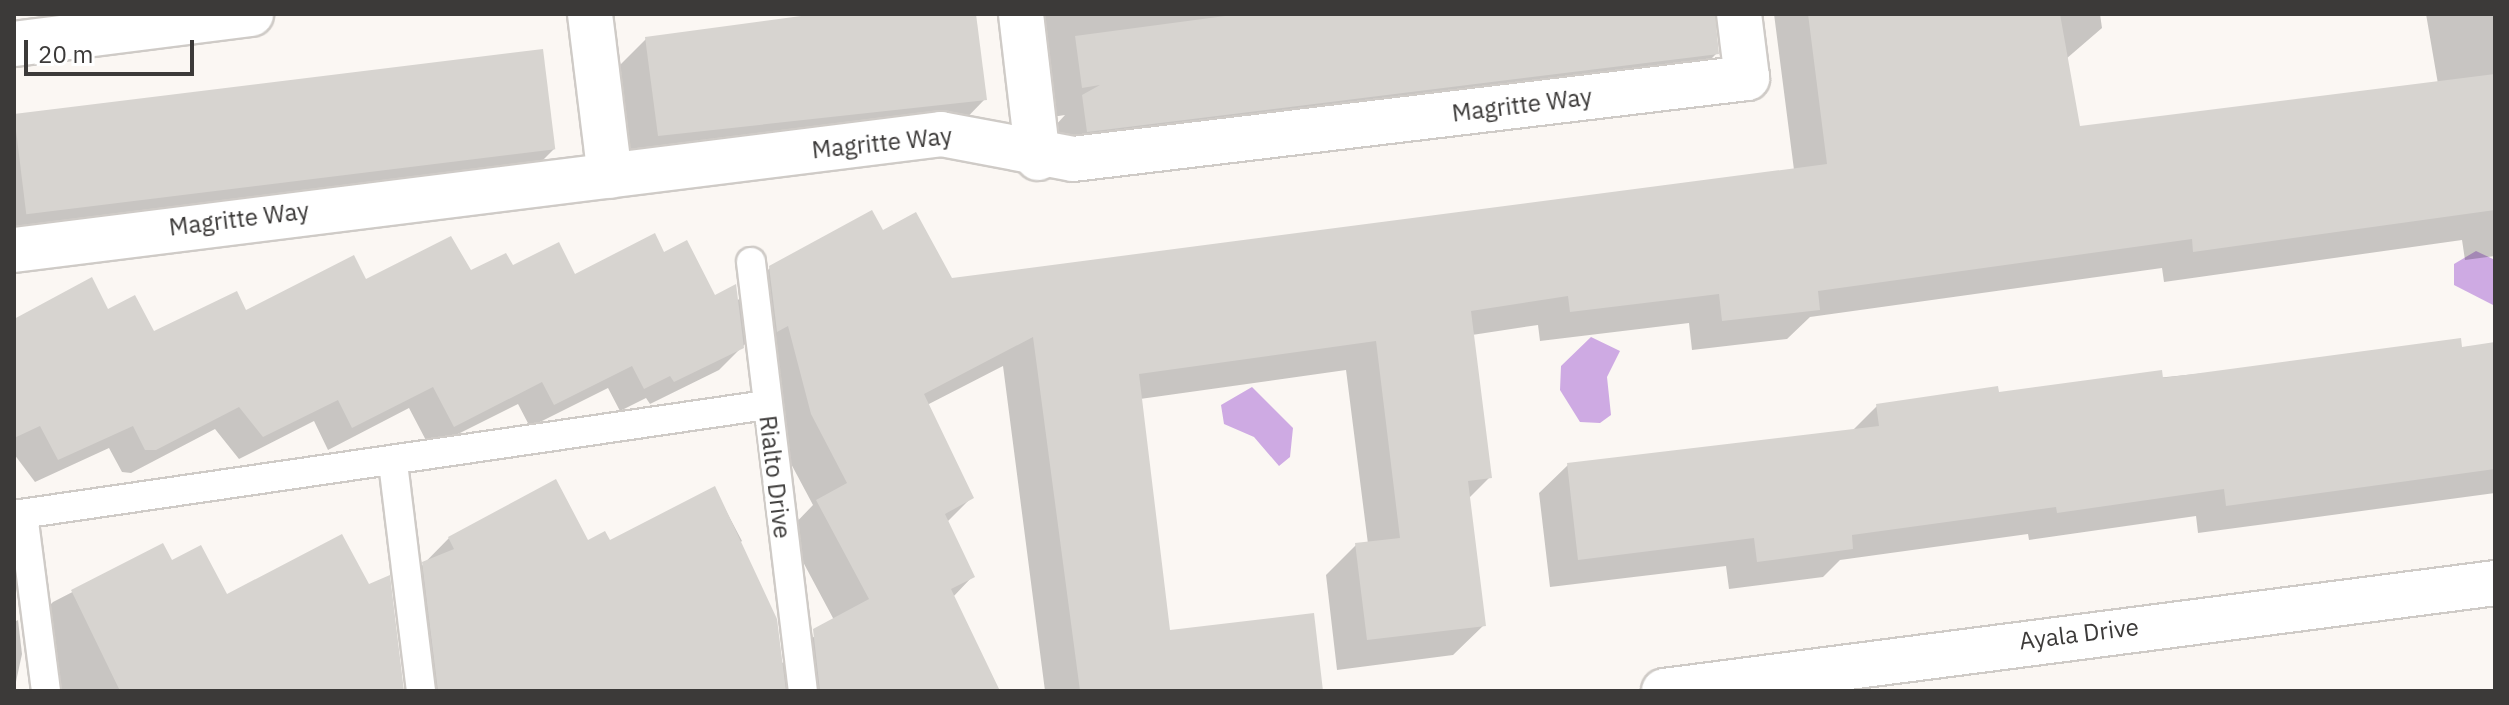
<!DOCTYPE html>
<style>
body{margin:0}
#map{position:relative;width:2509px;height:705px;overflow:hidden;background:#fbf7f3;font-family:"IBM Plex Sans",sans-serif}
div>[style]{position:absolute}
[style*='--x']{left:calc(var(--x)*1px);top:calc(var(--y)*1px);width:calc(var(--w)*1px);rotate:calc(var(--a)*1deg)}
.water>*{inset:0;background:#ceaae3}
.shadow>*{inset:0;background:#0003}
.building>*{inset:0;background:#d7d4d0;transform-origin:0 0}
.roads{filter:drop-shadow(2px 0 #cfcbc7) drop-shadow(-2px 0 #cfcbc7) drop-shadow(0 2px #cfcbc7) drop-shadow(0 -2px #cfcbc7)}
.lane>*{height:28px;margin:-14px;padding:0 14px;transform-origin:14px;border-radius:14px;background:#fff}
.street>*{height:44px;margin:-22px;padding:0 22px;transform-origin:22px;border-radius:22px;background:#fff}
span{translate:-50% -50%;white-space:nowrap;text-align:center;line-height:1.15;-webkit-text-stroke:8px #fff;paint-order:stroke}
.street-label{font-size:24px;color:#3c3a39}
.frame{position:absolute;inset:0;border:16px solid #3c3a39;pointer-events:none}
.scale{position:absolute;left:24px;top:40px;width:170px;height:36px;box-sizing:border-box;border:4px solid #3c3a39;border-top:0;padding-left:10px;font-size:24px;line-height:28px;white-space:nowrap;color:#3c3a39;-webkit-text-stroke:6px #fff;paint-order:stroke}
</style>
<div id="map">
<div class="water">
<i style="clip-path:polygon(2476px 251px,2495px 260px,2495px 306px,2454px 285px,2454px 264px)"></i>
<i style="clip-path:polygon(1591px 337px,1620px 351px,1607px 377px,1611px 415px,1600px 423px,1580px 422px,1560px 390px,1561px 366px)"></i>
<i style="clip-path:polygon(1252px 387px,1293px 428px,1290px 457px,1279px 466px,1254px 437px,1224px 424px,1221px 405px)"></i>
</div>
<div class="shadow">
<i style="clip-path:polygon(831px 14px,974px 14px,985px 99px,955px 130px,628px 165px,616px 69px,646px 39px)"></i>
<i style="clip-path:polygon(1039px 14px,1713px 14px,1717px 53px,1687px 83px,1058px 161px,1054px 127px,1065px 115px,1052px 117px)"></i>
<i style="clip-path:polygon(1774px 14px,2100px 14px,2102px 28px,2066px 59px,2078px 129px,2438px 84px,2426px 14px,2495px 14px,2495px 256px,2465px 260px,2462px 240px,2164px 282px,2162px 268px,1810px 317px,1787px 339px,1692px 350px,1689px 323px,1540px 341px,1538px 325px,1472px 335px,1490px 477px,1469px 498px,1484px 625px,1453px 655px,1337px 670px,1326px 575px,1356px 545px,1368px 544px,1346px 370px,1140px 399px,1168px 632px,1321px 691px,1045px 691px,1003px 366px,927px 405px,972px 497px,947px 522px,973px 576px,953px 597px,998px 691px,412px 691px,400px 588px,449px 538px,609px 542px,714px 488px,742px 541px,736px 546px,781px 664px,834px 620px,787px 532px,813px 505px,781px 445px,757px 355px,747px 360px,745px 344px,719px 370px,650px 404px,646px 398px,620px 411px,608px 388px,530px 427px,518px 404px,430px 448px,409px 408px,328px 450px,314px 421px,239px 459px,215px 429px,131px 473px,122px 472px,109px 448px,35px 482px,14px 454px,14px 322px,107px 312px,153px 334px,365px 281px,512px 268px,575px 277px,663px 255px,714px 298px,737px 301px,770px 268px,882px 232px,950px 280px,1794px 170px)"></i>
<i style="clip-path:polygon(14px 117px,554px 149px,524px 179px,14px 244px)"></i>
<i style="clip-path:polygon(2495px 344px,2495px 493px,2198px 533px,2196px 516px,2029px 540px,2028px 534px,1840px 560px,1823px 577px,1729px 589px,1726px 566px,1550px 587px,1539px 493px,1568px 465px,1851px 432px,1877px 406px)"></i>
<i style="clip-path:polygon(162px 546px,171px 562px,226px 596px,402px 691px,37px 691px,29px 626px,53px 602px)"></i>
<i style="clip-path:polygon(18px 620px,22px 654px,14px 691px,14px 622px)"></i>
</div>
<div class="building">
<i style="clip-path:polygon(816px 14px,976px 14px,987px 100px,658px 136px,645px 37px)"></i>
<i style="clip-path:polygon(1240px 14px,1715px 14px,1719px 54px,1087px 132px,1082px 95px,1100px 85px,1082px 88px,1075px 36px)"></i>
<i style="clip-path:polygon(1808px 14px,2060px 14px,2080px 126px,2495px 74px,2495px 210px,2193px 252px,2192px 239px,1818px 291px,1820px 310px,1722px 321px,1719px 294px,1570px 312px,1568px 296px,1471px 311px,1492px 478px,1468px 481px,1486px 626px,1367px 640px,1355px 543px,1400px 538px,1376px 341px,1139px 374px,1170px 630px,1314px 613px,1323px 691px,1080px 691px,1033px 337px,924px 394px,974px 498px,945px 514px,975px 577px,951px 589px,1000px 691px,820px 691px,813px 629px,869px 599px,816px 500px,847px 483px,811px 414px,788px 326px,777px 332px,769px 266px,872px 210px,883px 230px,916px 212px,952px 278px,1827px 164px)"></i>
<i style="left:543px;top:49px;width:101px;height:533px;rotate:83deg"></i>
<i style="clip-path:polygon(655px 233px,664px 252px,687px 240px,715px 295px,736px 284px,744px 348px,674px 382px,670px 376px,644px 389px,632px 366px,554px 405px,542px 382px,454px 427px,433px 387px,352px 428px,338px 400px,263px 437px,239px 407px,156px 450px,145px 450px,133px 426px,58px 460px,40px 426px,14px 438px,14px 319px,92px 277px,108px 309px,135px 295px,154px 331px,237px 291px,246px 310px,354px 255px,366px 279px,451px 236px,471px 270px,506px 253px,513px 265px,559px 242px,575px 274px)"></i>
<i style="clip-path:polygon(2461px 338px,2462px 347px,2495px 342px,2495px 469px,2226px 506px,2224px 489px,2057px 513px,2056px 507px,1852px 535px,1853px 549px,1757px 562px,1754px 538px,1578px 560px,1567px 463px,1879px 426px,1876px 404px,1998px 386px,1999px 392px,2162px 370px,2163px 378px)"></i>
<i style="clip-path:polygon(556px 479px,588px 540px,605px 531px,610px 540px,715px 486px,777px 619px,786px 691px,438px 691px,422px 562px,454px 549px,448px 537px)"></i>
<i style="clip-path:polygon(342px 534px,369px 584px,390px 575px,404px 691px,120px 691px,71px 590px,163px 543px,172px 560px,201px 545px,227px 594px)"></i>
</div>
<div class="roads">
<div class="lane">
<i style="--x:751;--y:262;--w:432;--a:83.1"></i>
<i style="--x:393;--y:463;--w:230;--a:83"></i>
<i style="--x:23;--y:514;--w:178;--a:82.6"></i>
<i style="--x:14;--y:515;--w:760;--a:-8.32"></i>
</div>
<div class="street">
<i style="--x:590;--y:14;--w:163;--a:83"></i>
<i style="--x:1021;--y:14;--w:145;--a:83.3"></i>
<i style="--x:14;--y:44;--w:239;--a:-7.2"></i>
<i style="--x:14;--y:250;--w:934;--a:-7.13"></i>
<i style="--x:941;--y:134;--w:134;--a:10.7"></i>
<i style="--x:1073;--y:159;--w:679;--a:-6.85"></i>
<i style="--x:1747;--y:78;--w:64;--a:-97.1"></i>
<i style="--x:1664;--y:691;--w:838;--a:-7.4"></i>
</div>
</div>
<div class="street-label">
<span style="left:1522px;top:105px;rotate:-7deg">Magritte Way</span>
<span style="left:882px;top:143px;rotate:-6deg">Magritte Way</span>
<span style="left:239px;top:219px;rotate:-7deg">Magritte Way</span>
<span style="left:775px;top:477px;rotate:83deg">Rialto Drive</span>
<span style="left:2079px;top:634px;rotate:-7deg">Ayala Drive</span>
</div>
<div class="frame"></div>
<div class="scale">20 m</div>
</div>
